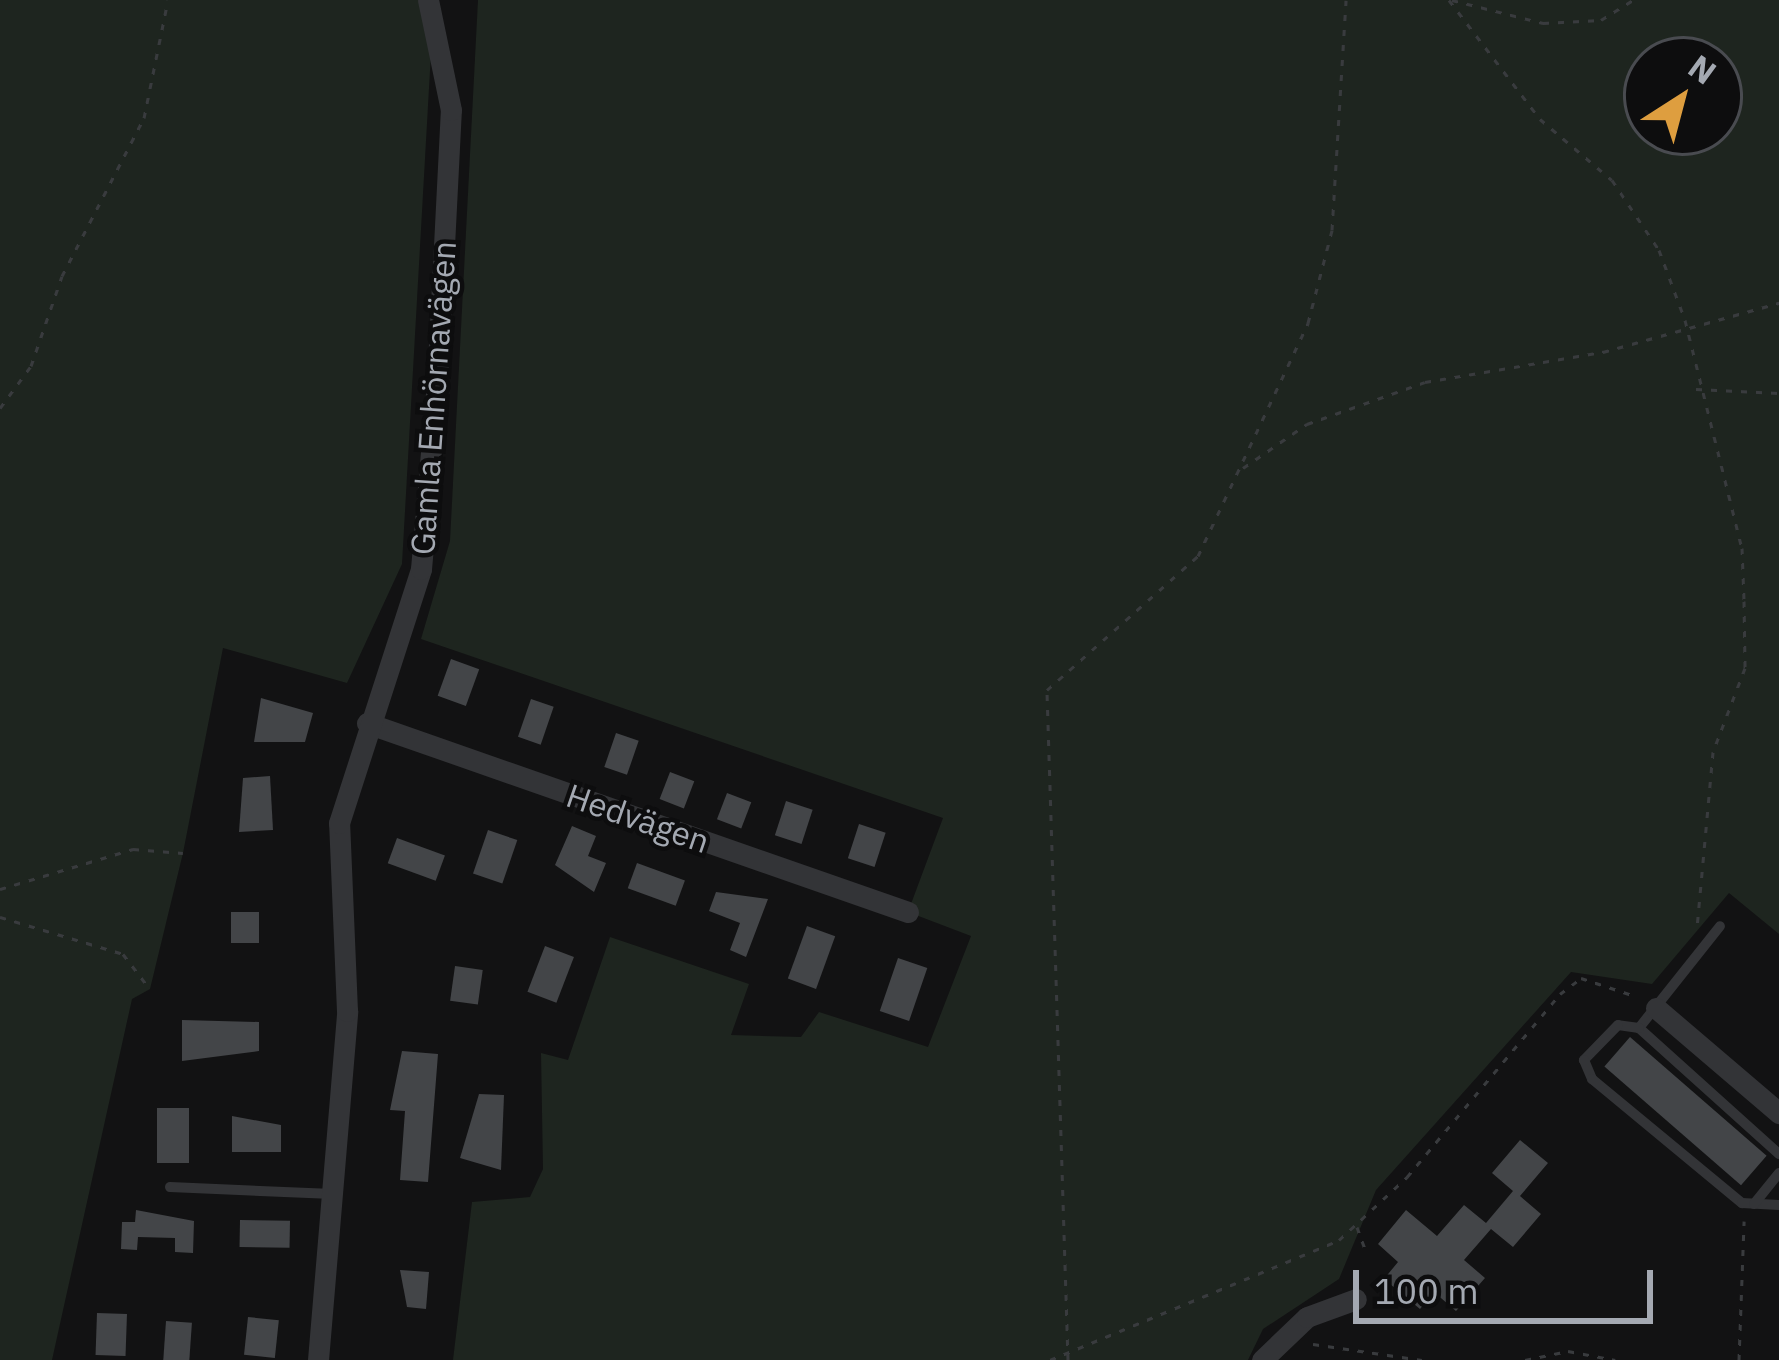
<!DOCTYPE html>
<meta charset="utf-8">
<style>
body{margin:0}
#map{position:relative;width:1779px;height:1360px;overflow:hidden;background:#121213;font-family:"IBM Plex Sans",sans-serif}
div>[style]{position:absolute}
[style*='--x']{left:calc(var(--x)*1px);top:calc(var(--y)*1px);width:calc(var(--w)*1px);rotate:calc(var(--a)*1deg)}
.green>*{inset:0;background:#1e251f}
.building>*{inset:0;background:#434548;transform-origin:0 0}
.path>*{height:3px;margin-top:-1.5px;transform-origin:0;background:repeating-linear-gradient(90deg,#393b3e 0 6px,transparent 0 15px)}
.service>*{height:10px;margin:-5px;padding:0 5px;transform-origin:5px;border-radius:5px;background:#333437}
.minor>*{height:21px;margin:-10.5px;padding:0 10.5px;transform-origin:10.5px;border-radius:10.5px;background:#333437}
span{translate:-50% -50%;white-space:nowrap;text-align:center;line-height:1.15;-webkit-text-stroke:9px #0d0d0e;paint-order:stroke}
.street-label{font-size:33px;color:#a4a9b2}
.north{position:absolute;left:1623px;top:36px;width:120px;height:120px;box-sizing:border-box;background:#0d0d0e;border:3px solid #494b50;border-radius:50%;rotate:36deg;font-size:33px;font-weight:700;line-height:48px;text-align:center;color:#a4a9b2}
.north::after{content:'';display:block;margin:auto;width:42px;height:54px;background:#de9e3f;clip-path:polygon(50% 0,100% 100%,50% 72%,0 100%)}
.scale{position:absolute;left:1353px;top:1270px;width:300px;height:54px;box-sizing:border-box;border:6px solid #a4a9b2;border-top:0;padding-left:15px;font-size:36px;line-height:42px;white-space:nowrap;color:#a4a9b2;-webkit-text-stroke:9px #0d0d0e;paint-order:stroke}
</style>
<div id="map">
<div class="green">
<i style="clip-path:polygon(0 0,434px 0,402px 564px,347px 683px,223px 648px,183px 853px,150px 989px,132px 999px,52px 1360px,0 1360px)"></i>
<i style="clip-path:polygon(evenodd,478px 0,1779px 0,1779px 934px,1729px 893px,1652px 984px,1571px 972px,1376px 1190px,1339px 1279px,1263px 1329px,1248px 1360px,453px 1360px,472px 1202px,530px 1197px,543px 1169px,541px 1053px,568px 1060px,610px 937px,749px 984px,731px 1035px,801px 1037px,819px 1012px,928px 1047px,971px 936px,908px 912px,943px 818px,421px 639px,450px 541px,478px 0,1647px 60px,1719px 60px,1719px 132px,1647px 132px,1647px 60px)"></i>
</div>
<div class="building">
<i style="left:451px;top:659px;width:30px;height:39px;rotate:20deg"></i>
<i style="clip-path:polygon(261px 698px,313px 713px,305px 742px,254px 742px)"></i>
<i style="left:531px;top:699px;width:24px;height:40px;rotate:19deg"></i>
<i style="left:616px;top:733px;width:24px;height:36px;rotate:19deg"></i>
<i style="left:670px;top:772px;width:26px;height:29px;rotate:21deg"></i>
<i style="clip-path:polygon(270px 776px,273px 830px,239px 832px,243px 778px)"></i>
<i style="left:727px;top:793px;width:26px;height:28px;rotate:21deg"></i>
<i style="left:786px;top:801px;width:28px;height:36px;rotate:18deg"></i>
<i style="left:859px;top:824px;width:28px;height:36px;rotate:18deg"></i>
<i style="clip-path:polygon(572px 826px,596px 836px,588px 856px,606px 863px,594px 892px,555px 865px)"></i>
<i style="left:488px;top:830px;width:31px;height:46px;rotate:19deg"></i>
<i style="left:397px;top:838px;width:51px;height:27px;rotate:20deg"></i>
<i style="left:637px;top:863px;width:51px;height:27px;rotate:20deg"></i>
<i style="clip-path:polygon(716px 892px,768px 899px,746px 957px,730px 950px,740px 923px,709px 911px)"></i>
<i style="left:259px;top:912px;width:31px;height:28px;rotate:90deg"></i>
<i style="left:807px;top:926px;width:30px;height:56px;rotate:20deg"></i>
<i style="left:545px;top:946px;width:31px;height:49px;rotate:21deg"></i>
<i style="left:898px;top:958px;width:31px;height:56px;rotate:19deg"></i>
<i style="left:455px;top:966px;width:28px;height:35px;rotate:8deg"></i>
<i style="clip-path:polygon(182px 1020px,259px 1022px,259px 1051px,182px 1061px)"></i>
<i style="left:1630px;top:1037px;width:181px;height:39px;rotate:41deg"></i>
<i style="clip-path:polygon(402px 1051px,438px 1054px,428px 1182px,400px 1180px,405px 1111px,390px 1110px)"></i>
<i style="clip-path:polygon(479px 1094px,504px 1095px,501px 1170px,460px 1158px)"></i>
<i style="left:157px;top:1108px;width:32px;height:55px"></i>
<i style="clip-path:polygon(232px 1116px,281px 1125px,281px 1152px,232px 1152px)"></i>
<i style="clip-path:polygon(1520px 1140px,1548px 1163px,1520px 1196px,1541px 1214px,1513px 1247px,1491px 1229px,1464px 1260px,1485px 1278px,1456px 1311px,1434px 1292px,1420px 1309px,1384px 1279px,1398px 1262px,1378px 1244px,1406px 1210px,1437px 1236px,1464px 1205px,1486px 1223px,1513px 1191px,1492px 1173px)"></i>
<i style="clip-path:polygon(136px 1210px,194px 1221px,193px 1253px,175px 1252px,175px 1238px,138px 1237px,137px 1250px,121px 1249px,122px 1222px,135px 1222px)"></i>
<i style="left:240px;top:1220px;width:50px;height:27px;rotate:1deg"></i>
<i style="clip-path:polygon(400px 1270px,429px 1272px,426px 1309px,407px 1307px)"></i>
<i style="left:97px;top:1313px;width:30px;height:42px;rotate:2deg"></i>
<i style="left:248px;top:1317px;width:31px;height:38px;rotate:6deg"></i>
<i style="left:166px;top:1321px;width:26px;height:39px;rotate:4deg"></i>
</div>
<div class="path">
<i style="--x:1449;--y:0;--w:150;--a:52.6"></i>
<i style="--x:1540;--y:119;--w:94;--a:40.3"></i>
<i style="--x:1612;--y:180;--w:84;--a:56.1"></i>
<i style="--x:1659;--y:250;--w:75;--a:69.6"></i>
<i style="--x:1685;--y:320;--w:235;--a:76"></i>
<i style="--x:1742;--y:548;--w:53;--a:87.8"></i>
<i style="--x:1744;--y:601;--w:67;--a:89.1"></i>
<i style="--x:1745;--y:668;--w:90;--a:110.9"></i>
<i style="--x:1713;--y:752;--w:177;--a:95.2"></i>
<i style="--x:1452;--y:0;--w:94;--a:14.2"></i>
<i style="--x:1543;--y:23;--w:58;--a:-3"></i>
<i style="--x:1601;--y:20;--w:38;--a:-32"></i>
<i style="--x:1696;--y:389;--w:83;--a:2.8"></i>
<i style="--x:0;--y:408;--w:52;--a:-53.6"></i>
<i style="--x:31;--y:366;--w:95;--a:-71"></i>
<i style="--x:62;--y:276;--w:178;--a:-62.6"></i>
<i style="--x:144;--y:118;--w:120;--a:-78.5"></i>
<i style="--x:1243;--y:468;--w:78;--a:-34.5"></i>
<i style="--x:1307;--y:424;--w:125;--a:-19.6"></i>
<i style="--x:1425;--y:382;--w:181;--a:-9.6"></i>
<i style="--x:1603;--y:352;--w:183;--a:-15.6"></i>
<i style="--x:0;--y:889;--w:139;--a:-16.7"></i>
<i style="--x:133;--y:849;--w:50;--a:4.6"></i>
<i style="--x:0;--y:917;--w:128;--a:16.7"></i>
<i style="--x:123;--y:954;--w:44;--a:52.4"></i>
<i style="--x:1357;--y:1227;--w:27;--a:70"></i>
<i style="--x:1313;--y:1344;--w:110;--a:8.4"></i>
<i style="--x:1050;--y:1360;--w:313;--a:-22.5"></i>
<i style="--x:1339;--y:1240;--w:93;--a:-42.8"></i>
<i style="--x:1407;--y:1177;--w:239;--a:-50.1"></i>
<i style="--x:1560;--y:994;--w:26;--a:-37"></i>
<i style="--x:1581;--y:978;--w:57;--a:18.4"></i>
<i style="--x:1068;--y:1360;--w:670;--a:-91.8"></i>
<i style="--x:1047;--y:690;--w:202;--a:-41.6"></i>
<i style="--x:1198;--y:556;--w:258;--a:-64.7"></i>
<i style="--x:1308;--y:323;--w:96;--a:-75.5"></i>
<i style="--x:1332;--y:230;--w:230;--a:-86.5"></i>
<i style="--x:1525;--y:1360;--w:44;--a:-11.8"></i>
<i style="--x:1568;--y:1351;--w:48;--a:10.8"></i>
<i style="--x:1739;--y:1360;--w:139;--a:-87.9"></i>
</div>
<div class="service">
<i style="--x:1639;--y:1028;--w:130;--a:-51.5"></i>
<i style="--x:1779;--y:1154;--w:188;--a:-138"></i>
<i style="--x:1639;--y:1028;--w:21;--a:-172"></i>
<i style="--x:1618;--y:1025;--w:49;--a:134.2"></i>
<i style="--x:1584;--y:1060;--w:21;--a:67"></i>
<i style="--x:1592;--y:1079;--w:195;--a:39.6"></i>
<i style="--x:1742;--y:1203;--w:37;--a:3"></i>
<i style="--x:170;--y:1187;--w:163;--a:2.5"></i>
<i style="--x:1754;--y:1204;--w:40;--a:-51"></i>
</div>
<div class="minor">
<i style="--x:367;--y:723;--w:573;--a:19.26"></i>
<i style="--x:1656;--y:1008;--w:162;--a:40.5"></i>
<i style="--x:318;--y:1360;--w:350;--a:-85.2"></i>
<i style="--x:347;--y:1011;--w:188;--a:-92.4"></i>
<i style="--x:339;--y:823;--w:267;--a:-72.1"></i>
<i style="--x:421;--y:569;--w:186;--a:-85.1"></i>
<i style="--x:437;--y:384;--w:274;--a:-87.1"></i>
<i style="--x:451;--y:110;--w:112;--a:-101.8"></i>
<i style="--x:1262;--y:1360;--w:62;--a:-43.7"></i>
<i style="--x:1307;--y:1317;--w:52;--a:-20.2"></i>
</div>
<div class="street-label">
<span style="left:433px;top:398px;rotate:-86deg">Gamla Enhörnavägen</span>
<span style="left:638px;top:818px;rotate:19deg">Hedvägen</span>
</div>
<div class="north">N</div>
<div class="scale">100 m</div>
</div>
